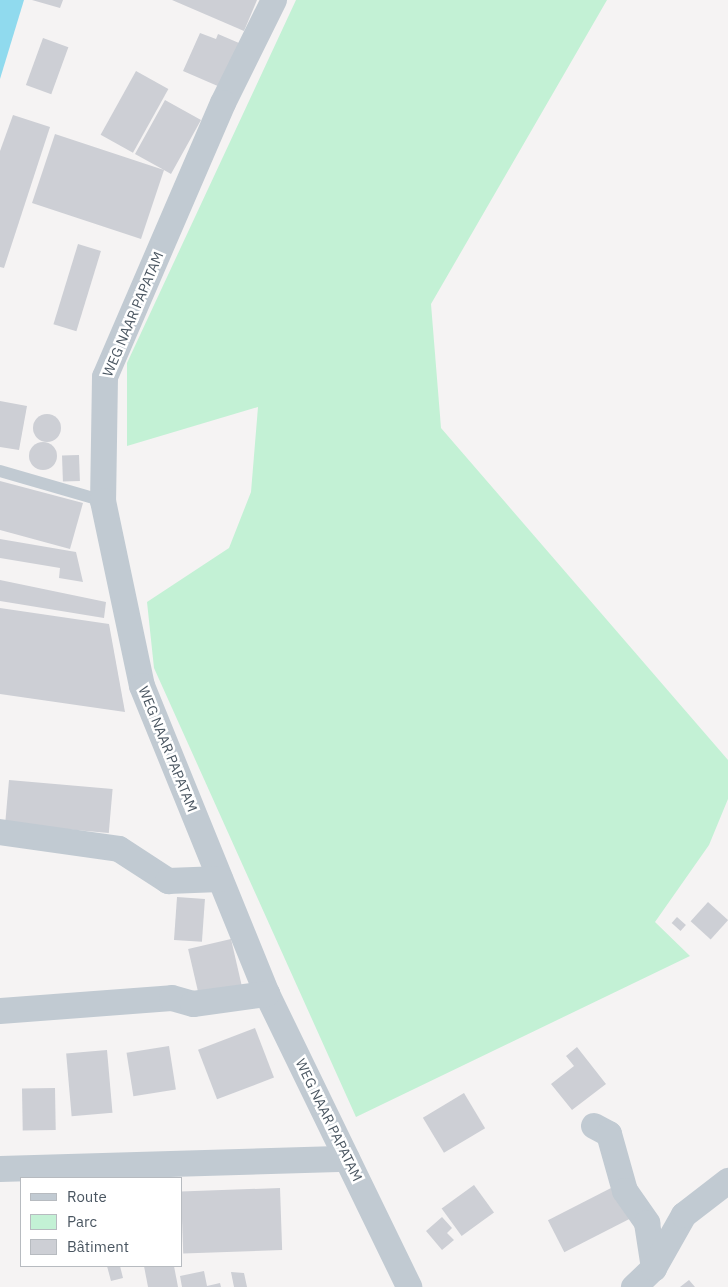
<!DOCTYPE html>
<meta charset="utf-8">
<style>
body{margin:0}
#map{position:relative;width:728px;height:1287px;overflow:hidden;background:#f5f3f3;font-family:"IBM Plex Sans",sans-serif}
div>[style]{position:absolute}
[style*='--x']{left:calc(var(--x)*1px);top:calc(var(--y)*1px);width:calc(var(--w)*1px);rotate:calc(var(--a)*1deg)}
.green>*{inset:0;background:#c3f1d5}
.water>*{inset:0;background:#90daee}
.building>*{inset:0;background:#cdcfd5;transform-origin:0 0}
.round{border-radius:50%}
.service>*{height:12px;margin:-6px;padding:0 6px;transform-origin:6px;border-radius:6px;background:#c1cad2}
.minor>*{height:26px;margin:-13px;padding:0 13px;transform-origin:13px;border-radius:13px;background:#c1cad2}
span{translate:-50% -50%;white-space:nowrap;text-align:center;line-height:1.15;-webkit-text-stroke:5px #fff;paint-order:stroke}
.street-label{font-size:14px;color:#4a5661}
.legend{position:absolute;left:20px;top:1177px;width:162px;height:90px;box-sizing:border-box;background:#fff;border:1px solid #b7bbc0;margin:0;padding:6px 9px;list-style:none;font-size:15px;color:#4a5661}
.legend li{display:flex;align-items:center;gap:10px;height:25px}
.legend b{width:25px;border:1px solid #b7bbc0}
</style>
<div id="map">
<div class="green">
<i style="clip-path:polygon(296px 0,607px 0,431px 304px,441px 428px,728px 760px,728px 799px,709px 845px,655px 922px,690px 956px,356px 1117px,154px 668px,147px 602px,229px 548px,251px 492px,258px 407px,127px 446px,127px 363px)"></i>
</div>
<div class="water">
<i style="clip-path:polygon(0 0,24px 0,0 79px)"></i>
</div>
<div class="building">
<i style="clip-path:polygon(32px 0,63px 0,60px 8px)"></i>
<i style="clip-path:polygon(172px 0,257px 0,244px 31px)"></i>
<i style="clip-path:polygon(200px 33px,216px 39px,218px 34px,239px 43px,220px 87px,183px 71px)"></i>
<i style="left:43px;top:38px;width:27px;height:50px;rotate:20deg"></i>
<i style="left:136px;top:71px;width:37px;height:73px;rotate:29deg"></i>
<i style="clip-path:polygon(165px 100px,201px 120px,171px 174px,164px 170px,141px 239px,32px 203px,55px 134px,164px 170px,135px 154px)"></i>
<i style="clip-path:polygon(13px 115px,50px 127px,4px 268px,0 267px,0 151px)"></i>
<i style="left:78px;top:244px;width:24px;height:84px;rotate:17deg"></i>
<i style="clip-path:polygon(0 401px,27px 406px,19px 450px,0 447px)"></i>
<i class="round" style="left:33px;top:414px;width:28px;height:28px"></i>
<i class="round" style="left:29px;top:442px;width:28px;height:28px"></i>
<i style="left:79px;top:455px;width:26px;height:17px;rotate:88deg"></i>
<i style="clip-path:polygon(0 481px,83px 503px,70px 549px,0 530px)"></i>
<i style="clip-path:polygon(0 539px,76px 552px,83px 582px,59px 578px,60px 568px,0 558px)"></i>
<i style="clip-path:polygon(0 580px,106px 602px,104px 618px,0 601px)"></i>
<i style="clip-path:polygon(0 608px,109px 624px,125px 712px,0 694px)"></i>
<i style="left:9px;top:780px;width:104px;height:44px;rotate:5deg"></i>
<i style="left:177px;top:897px;width:28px;height:43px;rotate:4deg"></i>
<i style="left:708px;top:902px;width:27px;height:26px;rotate:42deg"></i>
<i style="left:677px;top:917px;width:12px;height:8px;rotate:42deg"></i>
<i style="left:231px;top:939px;width:50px;height:44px;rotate:77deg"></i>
<i style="left:255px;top:1028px;width:53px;height:61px;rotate:69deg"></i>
<i style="left:169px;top:1046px;width:44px;height:43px;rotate:81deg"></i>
<i style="clip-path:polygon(577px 1047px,606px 1084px,572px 1110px,551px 1084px,574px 1066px,566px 1056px)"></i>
<i style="left:107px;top:1050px;width:63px;height:41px;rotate:85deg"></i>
<i style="left:55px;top:1088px;width:42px;height:33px;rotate:89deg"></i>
<i style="left:464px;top:1093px;width:41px;height:48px;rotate:59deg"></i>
<i style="left:474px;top:1185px;width:34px;height:40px;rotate:54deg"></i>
<i style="left:613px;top:1187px;width:36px;height:73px;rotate:63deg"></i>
<i style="left:280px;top:1188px;width:62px;height:99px;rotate:88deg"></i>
<i style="clip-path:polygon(442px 1217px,452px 1228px,447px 1233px,454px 1240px,442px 1250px,426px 1231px)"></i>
<i style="clip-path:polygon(107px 1266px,120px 1266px,123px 1278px,111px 1281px)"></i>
<i style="clip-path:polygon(144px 1266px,174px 1266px,178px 1287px,148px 1287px)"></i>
<i style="clip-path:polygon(204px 1271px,207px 1286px,220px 1283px,221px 1287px,182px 1287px,180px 1276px)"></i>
<i style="clip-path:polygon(231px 1272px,244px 1273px,247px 1287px,234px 1287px)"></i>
<i style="clip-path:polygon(689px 1280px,695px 1287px,680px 1287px)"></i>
</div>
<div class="service">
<i style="--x:0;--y:471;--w:107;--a:16.2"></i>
</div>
<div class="minor">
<i style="--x:274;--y:0;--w:115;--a:116.3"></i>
<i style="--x:223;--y:103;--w:298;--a:113.3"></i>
<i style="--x:105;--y:377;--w:124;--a:90.9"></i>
<i style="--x:103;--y:501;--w:189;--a:78.1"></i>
<i style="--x:142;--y:686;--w:332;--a:67.9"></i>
<i style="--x:267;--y:994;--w:326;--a:64.1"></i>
<i style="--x:0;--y:832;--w:120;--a:8.1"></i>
<i style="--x:119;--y:849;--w:59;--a:33.1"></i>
<i style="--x:168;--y:881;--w:52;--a:-2.2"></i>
<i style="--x:0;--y:1011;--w:172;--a:-4.3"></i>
<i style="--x:172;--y:998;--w:22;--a:16"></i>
<i style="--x:193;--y:1004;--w:75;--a:-7.7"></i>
<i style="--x:594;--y:1126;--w:17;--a:28"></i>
<i style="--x:609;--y:1134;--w:59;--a:74.3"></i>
<i style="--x:625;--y:1191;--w:39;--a:55"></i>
<i style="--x:647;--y:1223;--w:46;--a:81.2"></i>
<i style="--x:654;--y:1268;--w:28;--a:136"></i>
<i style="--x:0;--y:1169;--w:347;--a:-1.7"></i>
<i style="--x:654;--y:1268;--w:61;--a:-60.5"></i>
<i style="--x:684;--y:1215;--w:56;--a:-37.7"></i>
</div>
<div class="street-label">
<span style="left:133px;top:314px;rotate:-67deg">WEG NAAR PAPATAM</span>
<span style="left:168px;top:749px;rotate:68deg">WEG NAAR PAPATAM</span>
<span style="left:329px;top:1120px;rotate:64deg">WEG NAAR PAPATAM</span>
</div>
<ul class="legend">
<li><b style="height:6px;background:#c1cad2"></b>Route</li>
<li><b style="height:14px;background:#c3f1d5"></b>Parc</li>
<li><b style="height:14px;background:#cdcfd5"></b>Bâtiment</li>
</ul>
</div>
